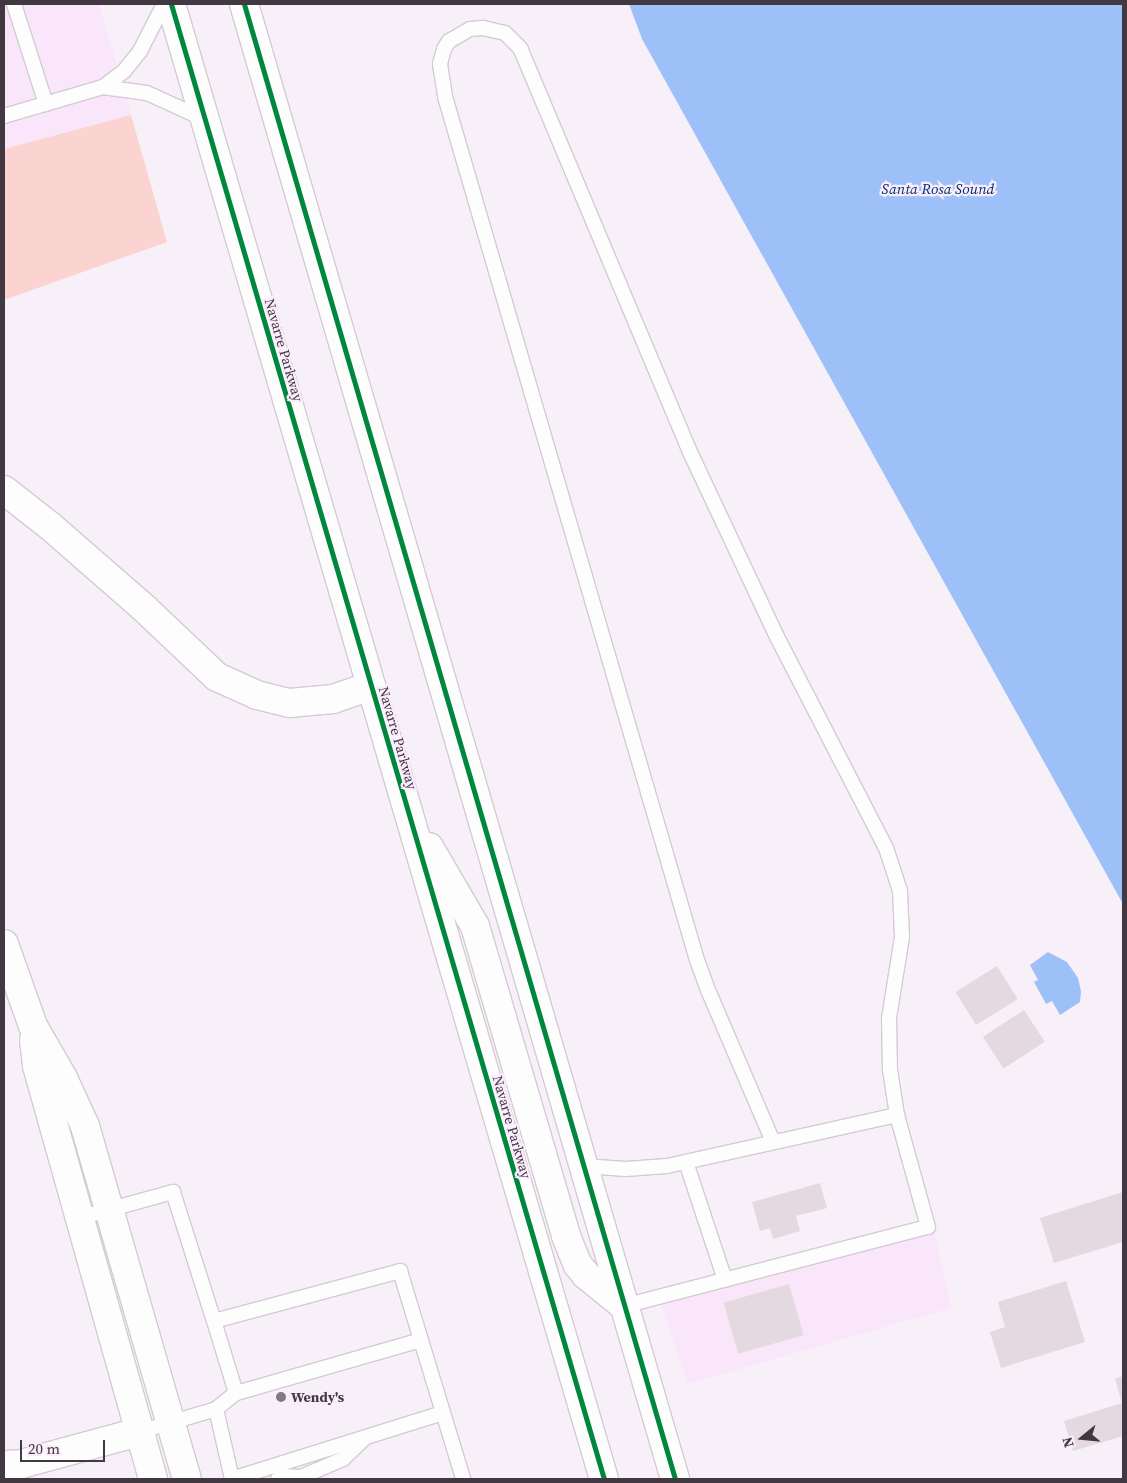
<!DOCTYPE html>
<style>
body{margin:0}
#map{position:relative;width:1127px;height:1483px;overflow:hidden;background:#f8f0f8;font-family:"Source Serif 4",serif}
div>[style]{position:absolute}
[style*='--x']{left:calc(var(--x)*1px);top:calc(var(--y)*1px);width:calc(var(--w)*1px);rotate:calc(var(--a)*1deg)}
.built>*{inset:0;background:#fae6fb}
.green>*{inset:0;background:#fbd3d0}
.water>*{inset:0;background:#9ec0f9}
.building>*{inset:0;background:#e4d9df;transform-origin:0 0}
.roads{filter:drop-shadow(1px 0 #d3cbd3) drop-shadow(-1px 0 #d3cbd3) drop-shadow(0 1px #d3cbd3) drop-shadow(0 -1px #d3cbd3)}
.service>*{height:14px;margin:-7px;padding:0 7px;transform-origin:7px;border-radius:7px;background:#fefdfe}
.minor>*{height:28px;margin:-14px;padding:0 14px;transform-origin:14px;border-radius:14px;background:#fefdfe}
.trunk>*{height:28px;margin:-14px;padding:0 14px;transform-origin:14px;border-radius:14px;background:#fefdfe}
.cycleway>*{height:5px;margin:-2.5px;padding:0 2.5px;transform-origin:2.5px;border-radius:2.5px;background:#00873e}
.dots>*{width:14px;height:14px;translate:-50% -50%;box-sizing:border-box;border:2px solid #fcedfc;border-radius:50%}
span{translate:-50% -50%;white-space:nowrap;text-align:center;line-height:1.15;-webkit-text-stroke:4.5px #fcedfc;paint-order:stroke}
.street-label{font-size:14px;color:#413842}
.poi-label{font-size:14px;color:#413842;font-weight:700}
.left{translate:0 -50%;text-align:left}
.water-label{font-size:15px;color:#003174;font-style:italic}
.frame{position:absolute;inset:0;border:5px solid #413842;pointer-events:none}
.north{position:absolute;left:1057px;top:1413px;width:50px;height:50px;-webkit-text-stroke:4px #fcedfc;paint-order:stroke;rotate:253deg;font-size:14px;font-weight:700;line-height:20px;text-align:center;color:#413842}
.north::after{content:'';display:block;margin:auto;width:18px;height:22px;background:#413842;clip-path:polygon(50% 0,100% 100%,50% 72%,0 100%)}
.scale{position:absolute;left:20px;top:1440px;width:85px;height:22px;box-sizing:border-box;border:2px solid #413842;border-top:0;padding-left:6px;font-size:15px;line-height:18px;white-space:nowrap;color:#413842;-webkit-text-stroke:4px #fcedfc;paint-order:stroke}
</style>
<div id="map">
<div class="built">
<i style="clip-path:polygon(4px 4px,99px 4px,131px 115px,4px 149px)"></i>
<i style="clip-path:polygon(932px 1222px,951px 1308px,688px 1384px,656px 1289px)"></i>
</div>
<div class="green">
<i style="clip-path:polygon(131px 115px,167px 242px,4px 300px,4px 149px)"></i>
</div>
<div class="water">
<i style="clip-path:polygon(629px 4px,1123px 4px,1123px 904px,642px 39px)"></i>
<i style="clip-path:polygon(1048px 952px,1067px 962px,1078px 978px,1081px 991px,1080px 1002px,1060px 1015px,1052px 1001px,1046px 1004px,1034px 982px,1038px 980px,1030px 965px)"></i>
</div>
<div class="building">
<i style="left:997px;top:966px;width:39px;height:49px;rotate:58deg"></i>
<i style="left:1024px;top:1010px;width:38px;height:49px;rotate:57deg"></i>
<i style="clip-path:polygon(820px 1183px,827px 1208px,796px 1216px,800px 1231px,773px 1239px,770px 1228px,760px 1231px,752px 1202px)"></i>
<i style="clip-path:polygon(1123px 1192px,1123px 1242px,1054px 1263px,1040px 1218px)"></i>
<i style="clip-path:polygon(1066px 1281px,1085px 1342px,1001px 1368px,990px 1332px,1005px 1327px,998px 1302px)"></i>
<i style="left:789px;top:1284px;width:53px;height:68px;rotate:74deg"></i>
<i style="clip-path:polygon(1123px 1376px,1123px 1436px,1073px 1451px,1064px 1421px,1122px 1403px,1115px 1379px)"></i>
</div>
<div class="roads">
<div class="service">
<i style="--x:14;--y:4;--w:105;--a:72.3"></i>
<i style="--x:103;--y:87;--w:44;--a:7.8"></i>
<i style="--x:147;--y:93;--w:63;--a:24.5"></i>
<i style="--x:4;--y:116;--w:103;--a:-16.3"></i>
<i style="--x:103;--y:87;--w:26;--a:-37"></i>
<i style="--x:124;--y:71;--w:26;--a:-51"></i>
<i style="--x:140;--y:51;--w:53;--a:-62.9"></i>
<i style="--x:686;--y:1162;--w:124;--a:71.7"></i>
<i style="--x:583;--y:1166;--w:43;--a:4"></i>
<i style="--x:626;--y:1169;--w:41;--a:-4.2"></i>
<i style="--x:667;--y:1166;--w:236;--a:-12.5"></i>
<i style="--x:79;--y:1218;--w:98;--a:-15.5"></i>
<i style="--x:173;--y:1192;--w:135;--a:72.4"></i>
<i style="--x:624;--y:1306;--w:314;--a:-14.6"></i>
<i style="--x:928;--y:1227;--w:116;--a:-105.5"></i>
<i style="--x:897;--y:1115;--w:46;--a:-98.8"></i>
<i style="--x:890;--y:1070;--w:52;--a:-91.1"></i>
<i style="--x:889;--y:1018;--w:82;--a:-80.9"></i>
<i style="--x:902;--y:937;--w:46;--a:-92.5"></i>
<i style="--x:900;--y:891;--w:45;--a:-108"></i>
<i style="--x:886;--y:848;--w:237;--a:-117.3"></i>
<i style="--x:777;--y:637;--w:204;--a:-115.2"></i>
<i style="--x:690;--y:452;--w:437;--a:-112.8"></i>
<i style="--x:521;--y:49;--w:23;--a:-135"></i>
<i style="--x:505;--y:33;--w:23;--a:-167"></i>
<i style="--x:483;--y:28;--w:13;--a:176"></i>
<i style="--x:470;--y:29;--w:24;--a:150"></i>
<i style="--x:449;--y:41;--w:9;--a:122"></i>
<i style="--x:444;--y:49;--w:16;--a:105"></i>
<i style="--x:440;--y:64;--w:36;--a:81"></i>
<i style="--x:446;--y:100;--w:896;--a:73.73"></i>
<i style="--x:697;--y:960;--w:32;--a:70"></i>
<i style="--x:708;--y:990;--w:165;--a:66.8"></i>
<i style="--x:421;--y:1340;--w:192;--a:164"></i>
<i style="--x:236;--y:1393;--w:75;--a:-107"></i>
<i style="--x:214;--y:1321;--w:193;--a:-15"></i>
<i style="--x:400;--y:1271;--w:217;--a:73.1"></i>
<i style="--x:216;--y:1409;--w:26;--a:-39"></i>
<i style="--x:139;--y:1432;--w:80;--a:-16.6"></i>
<i style="--x:216;--y:1409;--w:72;--a:77.1"></i>
<i style="--x:232;--y:1479;--w:220;--a:-17.4"></i>
<i style="--x:278;--y:1479;--w:6;--a:-31"></i>
<i style="--x:283;--y:1476;--w:18;--a:3"></i>
<i style="--x:301;--y:1477;--w:46;--a:-23.2"></i>
<i style="--x:343;--y:1459;--w:28;--a:-44"></i>
</div>
<div class="minor">
<i style="--x:4;--y:944;--w:87;--a:70.5"></i>
<i style="--x:33;--y:1026;--w:60;--a:60"></i>
<i style="--x:63;--y:1078;--w:53;--a:65.4"></i>
<i style="--x:85;--y:1126;--w:367;--a:73.9"></i>
<i style="--x:34;--y:1040;--w:26;--a:83"></i>
<i style="--x:37;--y:1066;--w:429;--a:74.3"></i>
<i style="--x:4;--y:1465;--w:17;--a:-3"></i>
<i style="--x:21;--y:1464;--w:122;--a:-15.2"></i>
</div>
<div class="trunk">
<i style="--x:171;--y:4;--w:1537;--a:73.64"></i>
<i style="--x:244;--y:4;--w:1537;--a:73.71"></i>
<i style="--x:4;--y:490;--w:58;--a:38"></i>
<i style="--x:50;--y:526;--w:125;--a:41.1"></i>
<i style="--x:144;--y:608;--w:100;--a:43.4"></i>
<i style="--x:217;--y:677;--w:44;--a:24.2"></i>
<i style="--x:257;--y:695;--w:34;--a:14"></i>
<i style="--x:290;--y:703;--w:43;--a:-5.3"></i>
<i style="--x:333;--y:699;--w:40;--a:-18.9"></i>
<i style="--x:429;--y:847;--w:91;--a:59.8"></i>
<i style="--x:475;--y:926;--w:323;--a:73.6"></i>
<i style="--x:566;--y:1236;--w:31;--a:68"></i>
<i style="--x:578;--y:1265;--w:13;--a:51"></i>
<i style="--x:586;--y:1275;--w:49;--a:39.2"></i>
</div>
</div>
<div class="cycleway">
<i style="--x:171;--y:4;--w:1537;--a:73.64"></i>
<i style="--x:244;--y:4;--w:1537;--a:73.71"></i>
</div>
<div class="dots">
<i style="left:281px;top:1397px;background:#817882"></i>
</div>
<div class="street-label">
<span style="left:284px;top:350px;rotate:74deg">Navarre Parkway</span>
<span style="left:398px;top:738px;rotate:74deg">Navarre Parkway</span>
<span style="left:512px;top:1127px;rotate:74deg">Navarre Parkway</span>
</div>
<div class="poi-label">
<span class="left" style="left:291px;top:1397px">Wendy's</span>
</div>
<div class="water-label">
<span style="left:938px;top:189px">Santa Rosa Sound</span>
</div>
<div class="frame"></div>
<div class="north">N</div>
<div class="scale">20 m</div>
</div>
